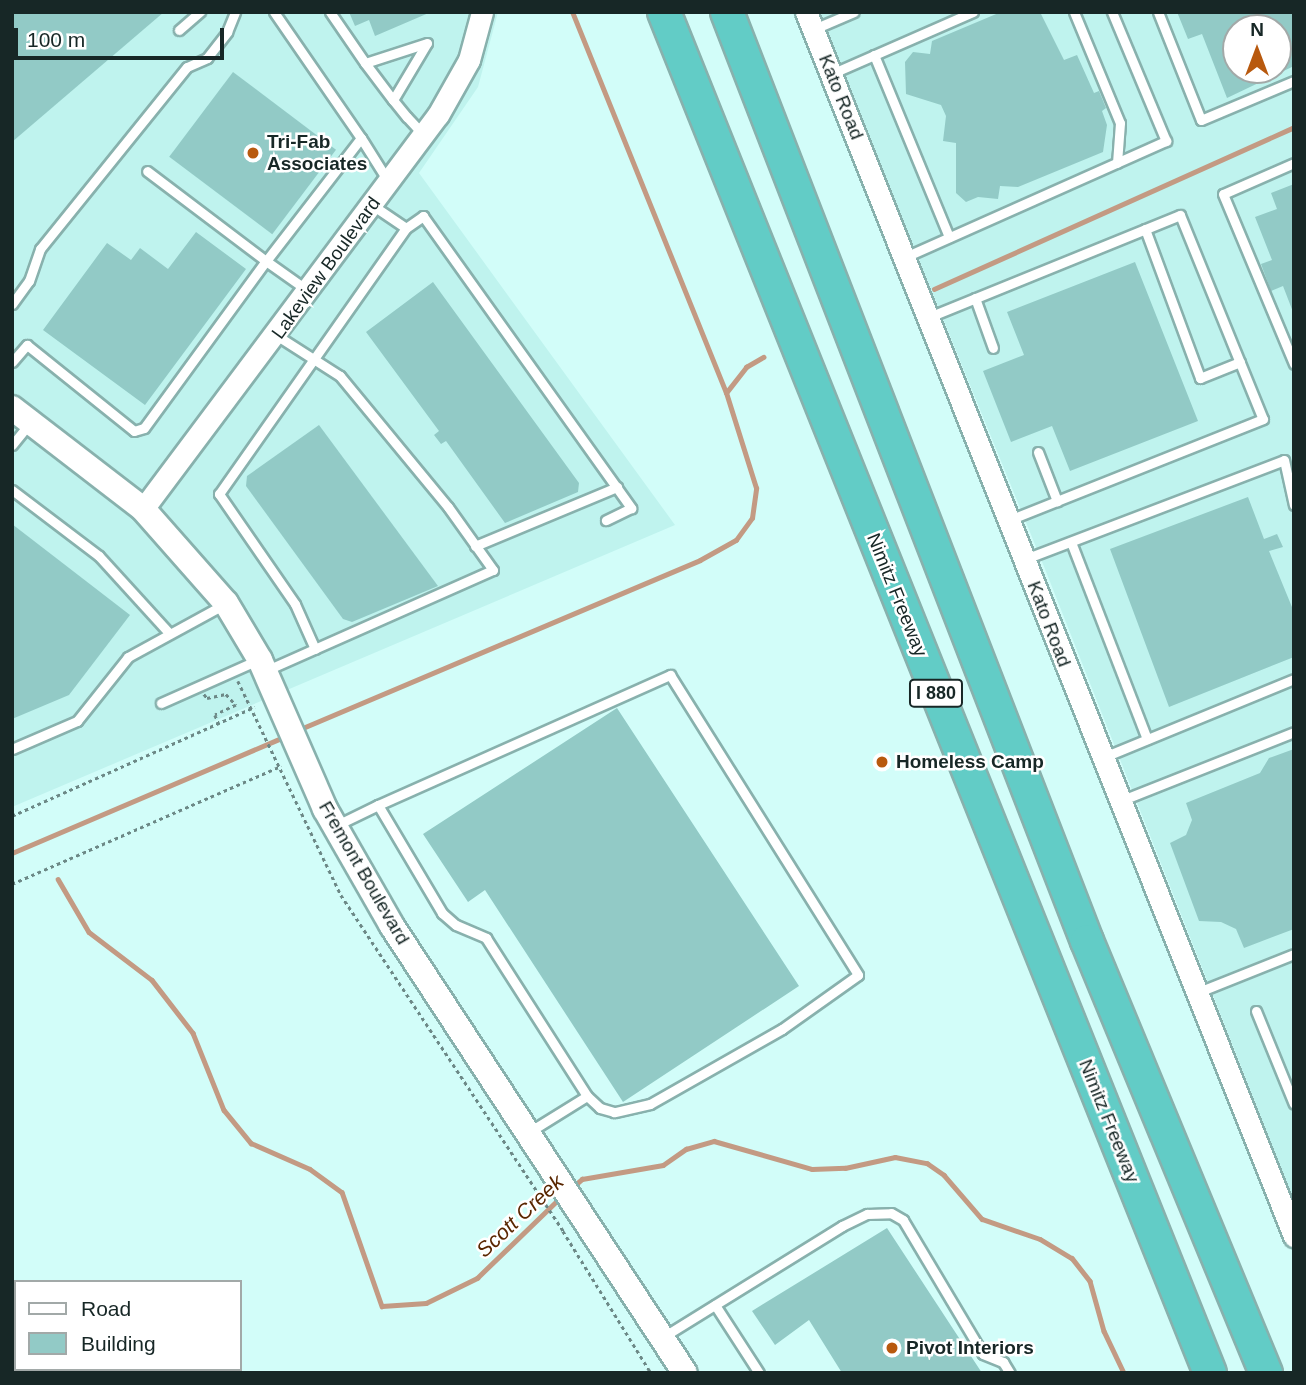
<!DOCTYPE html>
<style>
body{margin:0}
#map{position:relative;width:1306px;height:1385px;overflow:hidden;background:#d2fdf9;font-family:Helvetica,sans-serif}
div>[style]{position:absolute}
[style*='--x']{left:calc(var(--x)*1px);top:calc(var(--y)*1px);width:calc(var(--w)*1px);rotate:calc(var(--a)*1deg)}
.built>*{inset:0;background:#bff3ee}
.stream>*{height:4.5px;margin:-2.25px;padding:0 2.25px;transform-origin:2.25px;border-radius:2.25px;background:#c39a83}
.building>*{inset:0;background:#92cac6;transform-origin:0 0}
.path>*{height:2.5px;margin-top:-1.25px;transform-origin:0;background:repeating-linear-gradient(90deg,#6c8886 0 3.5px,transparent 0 7px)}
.roads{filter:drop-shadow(2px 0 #88b1ad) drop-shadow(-2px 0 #88b1ad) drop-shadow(0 2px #88b1ad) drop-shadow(0 -2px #88b1ad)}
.service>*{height:9px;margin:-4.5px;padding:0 4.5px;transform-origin:4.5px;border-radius:4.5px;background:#fff}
.tertiary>*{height:21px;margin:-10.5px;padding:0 10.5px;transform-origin:10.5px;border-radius:10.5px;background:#fff}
.secondary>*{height:24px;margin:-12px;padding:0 12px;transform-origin:12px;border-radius:12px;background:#fff}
.motorway>*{height:32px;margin:-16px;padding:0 16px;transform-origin:16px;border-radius:16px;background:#62ccc6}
.dots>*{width:19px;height:19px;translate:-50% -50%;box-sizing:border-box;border:4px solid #fff;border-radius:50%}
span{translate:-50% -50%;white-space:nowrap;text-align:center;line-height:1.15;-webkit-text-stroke:5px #fff;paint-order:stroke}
.shield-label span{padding:2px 5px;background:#fff;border:2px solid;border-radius:5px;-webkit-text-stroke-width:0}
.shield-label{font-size:18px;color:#172726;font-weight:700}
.street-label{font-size:19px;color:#172726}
.poi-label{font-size:19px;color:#172726;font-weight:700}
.left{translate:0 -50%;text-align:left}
.water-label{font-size:21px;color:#592600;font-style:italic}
.frame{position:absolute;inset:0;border:14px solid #172726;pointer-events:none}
.legend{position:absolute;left:14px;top:1280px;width:228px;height:91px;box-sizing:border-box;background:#fff;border:2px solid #a2a9a8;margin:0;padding:9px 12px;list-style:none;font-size:21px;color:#172726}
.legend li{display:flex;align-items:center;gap:14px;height:35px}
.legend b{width:35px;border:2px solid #a2a9a8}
.north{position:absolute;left:1222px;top:14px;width:70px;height:70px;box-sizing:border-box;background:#fff;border:2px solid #a2a9a8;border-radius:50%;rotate:0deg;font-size:19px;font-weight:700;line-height:28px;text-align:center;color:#172726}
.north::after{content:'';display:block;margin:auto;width:24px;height:32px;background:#b8590e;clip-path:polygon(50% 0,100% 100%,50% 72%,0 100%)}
.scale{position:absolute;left:14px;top:28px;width:210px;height:32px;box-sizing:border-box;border:4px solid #172726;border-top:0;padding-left:9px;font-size:21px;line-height:24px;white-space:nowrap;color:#172726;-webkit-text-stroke:5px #fff;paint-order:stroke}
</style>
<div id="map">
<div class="built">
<i style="clip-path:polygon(12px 12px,498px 12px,478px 87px,419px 173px,675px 525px,12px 807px)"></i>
<i style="clip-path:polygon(evenodd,818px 12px,1294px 12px,1294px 1201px,1045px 569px,818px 12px,1236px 28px,1278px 28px,1278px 70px,1236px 70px,1236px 28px)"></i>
</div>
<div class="stream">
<i style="--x:934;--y:289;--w:395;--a:-24.2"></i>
<i style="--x:726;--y:393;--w:33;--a:-52"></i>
<i style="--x:746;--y:367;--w:20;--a:-30"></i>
<i style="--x:298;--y:730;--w:436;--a:-22.9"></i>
<i style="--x:700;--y:560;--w:41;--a:-29.1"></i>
<i style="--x:736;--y:540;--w:27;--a:-54"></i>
<i style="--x:752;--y:518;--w:30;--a:-82"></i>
<i style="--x:756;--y:488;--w:100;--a:-107.5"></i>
<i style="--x:726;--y:393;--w:411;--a:-112"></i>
<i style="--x:12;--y:853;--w:296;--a:-23.1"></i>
<i style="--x:58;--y:879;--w:61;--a:59.7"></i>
<i style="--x:89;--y:932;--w:79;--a:37.3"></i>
<i style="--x:152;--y:980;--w:67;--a:52.3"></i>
<i style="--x:193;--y:1033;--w:83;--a:68.1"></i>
<i style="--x:224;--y:1110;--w:43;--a:50.7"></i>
<i style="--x:251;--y:1143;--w:64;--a:23.8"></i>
<i style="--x:310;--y:1169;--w:39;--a:36"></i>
<i style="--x:342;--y:1192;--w:121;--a:70.7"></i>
<i style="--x:382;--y:1306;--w:44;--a:-3.9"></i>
<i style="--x:426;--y:1303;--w:57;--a:-26.1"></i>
<i style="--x:477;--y:1278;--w:117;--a:-44"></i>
<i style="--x:573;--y:1187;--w:12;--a:-42"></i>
<i style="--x:582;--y:1179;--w:82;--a:-9.8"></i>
<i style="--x:663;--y:1165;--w:28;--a:-35"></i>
<i style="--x:686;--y:1149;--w:29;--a:-16"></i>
<i style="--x:714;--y:1141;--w:102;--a:15.9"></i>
<i style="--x:812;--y:1169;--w:33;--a:-2"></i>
<i style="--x:845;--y:1168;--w:51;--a:-12.4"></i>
<i style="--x:895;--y:1157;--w:33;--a:11"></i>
<i style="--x:927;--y:1163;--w:21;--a:35"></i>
<i style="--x:944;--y:1175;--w:58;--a:49.2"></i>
<i style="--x:982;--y:1219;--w:61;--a:19"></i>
<i style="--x:1040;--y:1239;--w:37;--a:31"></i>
<i style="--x:1072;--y:1258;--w:29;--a:52"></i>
<i style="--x:1090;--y:1281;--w:52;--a:74.4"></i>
<i style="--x:1104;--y:1331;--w:47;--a:64.5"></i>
</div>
<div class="building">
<i style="clip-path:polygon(12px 12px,164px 12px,12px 142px)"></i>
<i style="clip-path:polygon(349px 12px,431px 12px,375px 36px,369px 20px,355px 26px)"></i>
<i style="clip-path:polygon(1001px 12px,1040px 12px,1064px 60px,1077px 55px,1094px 93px,1099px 91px,1106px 108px,1102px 111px,1107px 125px,1103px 152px,1018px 187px,1000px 186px,998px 199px,978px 197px,966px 202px,956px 193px,956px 143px,943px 141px,946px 116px,941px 105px,906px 94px,905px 62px,913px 52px,930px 54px,932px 41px)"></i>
<i style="clip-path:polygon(evenodd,1177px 12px,1294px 12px,1294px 66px,1227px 98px,1202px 34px,1188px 39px,1177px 12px,1236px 28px,1278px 28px,1278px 70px,1236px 70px,1236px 28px)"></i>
<i style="left:233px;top:72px;width:129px;height:106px;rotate:37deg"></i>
<i style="clip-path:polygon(1294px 184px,1294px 312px,1293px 312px,1283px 286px,1271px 291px,1261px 264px,1272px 260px,1255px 217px,1277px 209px,1271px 193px)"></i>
<i style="clip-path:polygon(196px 232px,246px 269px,145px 405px,43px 330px,107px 243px,131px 260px,140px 248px,168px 269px)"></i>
<i style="clip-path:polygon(1135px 262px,1198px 421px,1070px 471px,1052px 426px,1011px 442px,983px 371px,1024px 355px,1007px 312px)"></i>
<i style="clip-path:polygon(433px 282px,579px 483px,578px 492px,505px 523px,446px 441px,441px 444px,434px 435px,439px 431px,366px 332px)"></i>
<i style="clip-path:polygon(319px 425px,438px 586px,352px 622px,343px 619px,246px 486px,247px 476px)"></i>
<i style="clip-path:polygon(1248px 497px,1264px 539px,1277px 534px,1283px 547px,1269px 551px,1294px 612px,1294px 657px,1169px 707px,1110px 549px)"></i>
<i style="clip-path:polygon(12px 524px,130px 615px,69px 695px,12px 719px)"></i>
<i style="clip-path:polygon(617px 708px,799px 986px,623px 1102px,485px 890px,468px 902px,423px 834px)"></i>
<i style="clip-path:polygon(1294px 749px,1294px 929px,1244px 948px,1236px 929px,1221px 922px,1199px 921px,1170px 843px,1186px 835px,1192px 820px,1186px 803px,1260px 773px,1269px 758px)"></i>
<i style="clip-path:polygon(887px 1228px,982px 1373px,842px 1373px,809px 1320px,775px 1345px,752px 1311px)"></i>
</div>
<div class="path">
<i style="--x:238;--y:681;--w:237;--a:64.3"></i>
<i style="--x:341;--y:895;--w:403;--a:56.5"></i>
<i style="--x:563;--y:1231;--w:167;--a:58.2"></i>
<i style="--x:204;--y:694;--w:5;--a:53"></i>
<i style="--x:207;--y:698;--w:19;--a:-12"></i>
<i style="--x:226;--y:694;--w:15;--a:48"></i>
<i style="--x:236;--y:705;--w:23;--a:155"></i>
<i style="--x:215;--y:715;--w:10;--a:66"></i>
<i style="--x:12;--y:816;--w:266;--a:-24.2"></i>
<i style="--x:12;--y:884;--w:294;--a:-23.7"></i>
</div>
<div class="roads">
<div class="service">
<i style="--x:274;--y:12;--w:153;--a:55.4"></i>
<i style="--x:361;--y:138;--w:155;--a:127.7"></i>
<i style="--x:266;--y:261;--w:50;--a:35.3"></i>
<i style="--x:330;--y:12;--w:62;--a:55.5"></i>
<i style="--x:1074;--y:12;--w:120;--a:67.5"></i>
<i style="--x:1120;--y:123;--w:40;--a:94.3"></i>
<i style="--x:1158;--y:12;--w:116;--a:68.3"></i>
<i style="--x:1201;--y:120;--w:101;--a:-22.8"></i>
<i style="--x:814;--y:29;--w:43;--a:-23"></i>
<i style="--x:179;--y:30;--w:28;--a:-41"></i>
<i style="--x:874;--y:55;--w:197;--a:67.6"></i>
<i style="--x:831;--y:74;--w:155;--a:-23.6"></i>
<i style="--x:393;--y:100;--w:66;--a:-59.2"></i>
<i style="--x:427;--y:43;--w:65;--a:162.1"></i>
<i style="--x:365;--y:63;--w:46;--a:52.9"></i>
<i style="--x:393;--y:100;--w:22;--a:51"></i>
<i style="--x:407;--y:117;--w:23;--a:47"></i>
<i style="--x:361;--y:138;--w:51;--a:57.9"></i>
<i style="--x:1294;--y:163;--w:77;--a:156.4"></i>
<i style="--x:1223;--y:194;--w:184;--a:67.3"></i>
<i style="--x:406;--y:228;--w:21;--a:-35"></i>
<i style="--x:423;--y:216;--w:359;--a:54.5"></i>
<i style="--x:631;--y:508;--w:28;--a:154"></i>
<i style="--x:1145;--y:229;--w:159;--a:69.7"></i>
<i style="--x:1200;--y:378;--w:43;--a:-21.8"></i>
<i style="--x:905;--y:257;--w:286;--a:-24"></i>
<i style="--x:1166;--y:141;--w:140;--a:-112.7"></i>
<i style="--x:975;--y:298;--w:53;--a:70.2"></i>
<i style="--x:12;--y:304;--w:29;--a:-54"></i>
<i style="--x:29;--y:281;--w:34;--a:-71"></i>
<i style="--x:40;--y:249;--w:234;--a:-51.1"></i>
<i style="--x:187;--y:67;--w:22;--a:-24"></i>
<i style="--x:207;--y:58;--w:33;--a:-52"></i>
<i style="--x:227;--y:32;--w:22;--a:-68"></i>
<i style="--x:929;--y:317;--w:271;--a:-22.1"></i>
<i style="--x:1180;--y:215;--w:220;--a:67.9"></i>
<i style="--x:1263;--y:419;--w:273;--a:158.3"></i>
<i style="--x:12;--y:362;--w:23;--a:-49"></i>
<i style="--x:27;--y:345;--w:137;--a:38.8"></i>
<i style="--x:134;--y:431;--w:10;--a:-17"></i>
<i style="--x:144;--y:428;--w:207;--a:-53.9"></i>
<i style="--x:266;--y:261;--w:149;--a:-142.9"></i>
<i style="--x:12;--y:445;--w:27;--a:-51"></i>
<i style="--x:1038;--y:452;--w:53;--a:68.8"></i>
<i style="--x:12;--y:490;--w:109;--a:37.2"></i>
<i style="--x:99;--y:556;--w:104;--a:47.7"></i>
<i style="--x:1071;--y:542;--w:211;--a:68.9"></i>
<i style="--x:475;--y:546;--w:154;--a:-22.6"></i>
<i style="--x:1025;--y:559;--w:277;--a:-20.9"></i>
<i style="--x:1284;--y:460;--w:46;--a:77.5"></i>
<i style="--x:315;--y:649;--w:49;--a:-114"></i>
<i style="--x:295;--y:604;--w:134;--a:-124.6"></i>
<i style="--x:219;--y:494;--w:325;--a:-54.9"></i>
<i style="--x:406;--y:228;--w:41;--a:-145.9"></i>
<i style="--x:267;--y:670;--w:247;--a:-23.9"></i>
<i style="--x:493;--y:570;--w:77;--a:-125.5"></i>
<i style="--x:448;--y:507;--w:170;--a:-129.5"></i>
<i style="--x:340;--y:376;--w:76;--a:-147.4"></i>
<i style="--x:161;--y:703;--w:106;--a:-23.9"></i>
<i style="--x:12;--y:749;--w:71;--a:-23.3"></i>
<i style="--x:77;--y:721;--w:82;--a:-51.4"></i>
<i style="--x:128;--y:657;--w:108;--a:-28.7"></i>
<i style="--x:1104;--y:757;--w:205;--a:-22.3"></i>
<i style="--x:1120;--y:801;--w:187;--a:-21.6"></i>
<i style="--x:378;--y:805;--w:320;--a:-24"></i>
<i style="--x:670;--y:675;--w:354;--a:57.9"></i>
<i style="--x:858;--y:975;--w:93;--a:144.6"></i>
<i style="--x:782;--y:1029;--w:152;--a:150.4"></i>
<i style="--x:650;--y:1104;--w:37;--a:167"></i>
<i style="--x:614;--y:1112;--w:15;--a:-164"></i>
<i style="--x:600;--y:1108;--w:18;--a:-137"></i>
<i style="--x:337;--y:825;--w:46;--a:-26"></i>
<i style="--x:378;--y:805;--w:126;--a:59.3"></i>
<i style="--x:442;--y:913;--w:18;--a:41"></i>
<i style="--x:456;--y:925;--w:33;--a:23"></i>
<i style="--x:486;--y:938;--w:188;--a:57.4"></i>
<i style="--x:587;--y:1096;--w:68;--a:148.2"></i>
<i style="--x:1196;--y:993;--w:105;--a:-21.7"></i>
<i style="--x:1256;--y:1011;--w:100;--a:67.8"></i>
<i style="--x:715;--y:1305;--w:81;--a:57.1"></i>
<i style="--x:663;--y:1337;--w:211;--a:-31.8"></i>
<i style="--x:842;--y:1226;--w:28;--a:-26"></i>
<i style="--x:867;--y:1214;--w:24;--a:-2"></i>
<i style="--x:891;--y:1213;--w:14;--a:30"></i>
<i style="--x:903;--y:1220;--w:156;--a:59.2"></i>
<i style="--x:983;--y:1354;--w:22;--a:22"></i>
<i style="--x:1003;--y:1362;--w:13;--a:58"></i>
</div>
<div class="tertiary">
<i style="--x:806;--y:12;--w:1318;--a:68.26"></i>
<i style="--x:143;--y:509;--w:492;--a:-53.2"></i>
<i style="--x:438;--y:115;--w:63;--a:-60.6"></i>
<i style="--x:469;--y:60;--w:50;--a:-74.8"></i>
</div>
<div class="secondary">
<i style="--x:12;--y:408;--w:165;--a:37.6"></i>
<i style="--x:143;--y:509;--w:125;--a:48.6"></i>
<i style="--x:226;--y:603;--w:66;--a:59.2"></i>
<i style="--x:260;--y:660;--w:163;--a:66.4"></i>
<i style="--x:325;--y:809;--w:135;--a:60.2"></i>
<i style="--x:392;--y:926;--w:534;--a:56.76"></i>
</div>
<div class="motorway">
<i style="--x:664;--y:12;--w:1466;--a:68.14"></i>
<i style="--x:727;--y:12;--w:996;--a:68.82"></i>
<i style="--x:1087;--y:941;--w:468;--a:67.5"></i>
</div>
</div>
<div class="dots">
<i style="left:253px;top:153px;background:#b8590e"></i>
<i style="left:882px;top:762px;background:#b8590e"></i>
<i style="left:892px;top:1348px;background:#b8590e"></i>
</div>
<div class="shield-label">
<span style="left:936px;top:693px">I 880</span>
</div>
<div class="street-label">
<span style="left:841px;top:97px;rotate:68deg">Kato Road</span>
<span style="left:326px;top:268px;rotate:-54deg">Lakeview Boulevard</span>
<span style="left:897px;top:595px;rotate:68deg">Nimitz Freeway</span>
<span style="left:1049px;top:624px;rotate:69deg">Kato Road</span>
<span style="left:364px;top:873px;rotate:60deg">Fremont Boulevard</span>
<span style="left:1109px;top:1121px;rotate:68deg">Nimitz Freeway</span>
</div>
<div class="poi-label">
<span class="left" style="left:267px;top:153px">Tri-Fab<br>Associates</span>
<span class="left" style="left:896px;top:762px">Homeless Camp</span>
<span class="left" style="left:906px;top:1348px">Pivot Interiors</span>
</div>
<div class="water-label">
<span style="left:520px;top:1216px;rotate:-43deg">Scott Creek</span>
</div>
<div class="frame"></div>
<ul class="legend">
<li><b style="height:9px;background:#fff"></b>Road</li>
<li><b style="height:19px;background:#92cac6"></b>Building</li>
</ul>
<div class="north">N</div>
<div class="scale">100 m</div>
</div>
